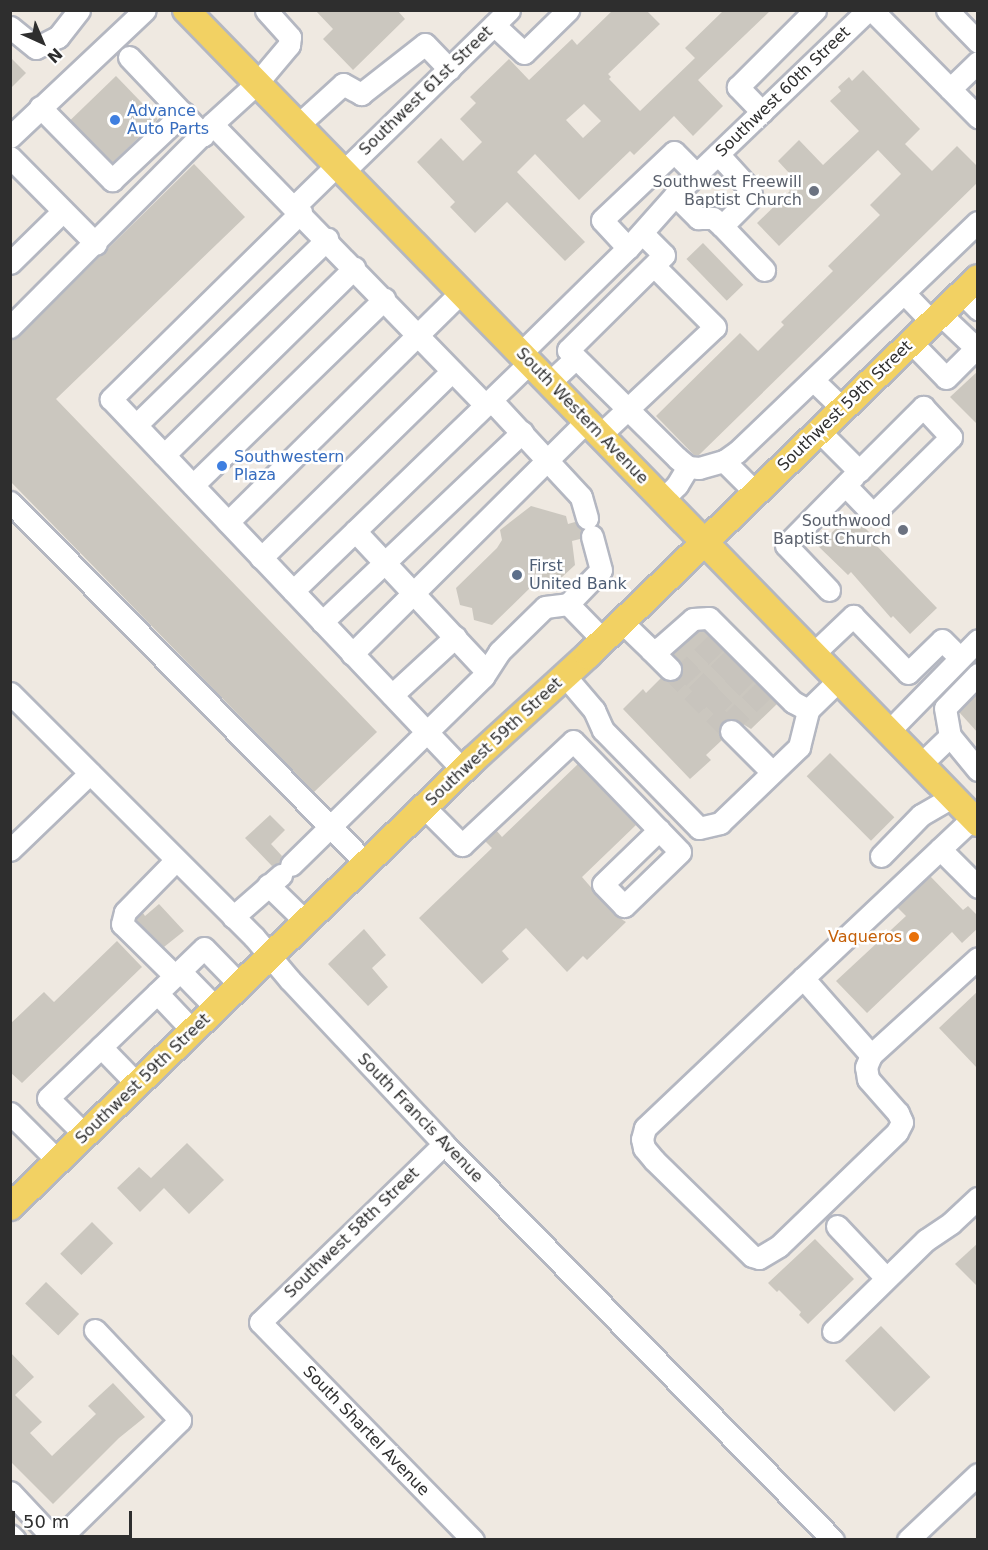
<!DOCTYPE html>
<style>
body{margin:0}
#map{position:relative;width:988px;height:1550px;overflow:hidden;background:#efe9e1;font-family:"DejaVu Sans",sans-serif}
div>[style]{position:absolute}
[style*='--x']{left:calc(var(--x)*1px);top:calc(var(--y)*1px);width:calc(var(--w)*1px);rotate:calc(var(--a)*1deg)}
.building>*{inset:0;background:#cbc7bf;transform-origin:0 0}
.minor-tunnel>*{height:21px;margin-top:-10.5px;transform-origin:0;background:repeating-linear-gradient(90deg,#c8c4bd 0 21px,transparent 0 31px)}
.roads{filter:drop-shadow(2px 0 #b4b7c1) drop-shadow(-2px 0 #b4b7c1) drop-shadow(0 2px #b4b7c1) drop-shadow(0 -2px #b4b7c1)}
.minor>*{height:21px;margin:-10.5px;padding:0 10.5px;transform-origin:10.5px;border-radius:10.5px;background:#fff}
.major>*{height:26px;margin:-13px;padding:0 13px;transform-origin:13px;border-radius:13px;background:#f2d163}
.dots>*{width:16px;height:16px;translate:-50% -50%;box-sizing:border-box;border:3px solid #fff;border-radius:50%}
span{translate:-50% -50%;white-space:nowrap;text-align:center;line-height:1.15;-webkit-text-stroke:5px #fff;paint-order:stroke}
.street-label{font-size:16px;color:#2e2e2e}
.shop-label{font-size:16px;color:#366cbe}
.left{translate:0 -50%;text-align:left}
.worship-label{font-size:16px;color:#5b616d}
.right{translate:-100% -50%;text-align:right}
.service-label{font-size:16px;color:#4e5e75}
.food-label{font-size:16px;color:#c56008}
.frame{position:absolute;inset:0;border:12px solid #2e2e2e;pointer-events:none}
.north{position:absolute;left:12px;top:12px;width:60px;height:60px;-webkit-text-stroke:4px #fff;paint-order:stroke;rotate:136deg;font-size:16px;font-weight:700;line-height:24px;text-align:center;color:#2e2e2e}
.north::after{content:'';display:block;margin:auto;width:21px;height:27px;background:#2e2e2e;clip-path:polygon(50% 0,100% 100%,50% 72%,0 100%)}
.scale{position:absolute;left:12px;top:1511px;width:120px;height:27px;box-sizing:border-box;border:3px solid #2e2e2e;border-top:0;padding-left:8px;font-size:18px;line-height:21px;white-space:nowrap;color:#2e2e2e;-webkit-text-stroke:4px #fff;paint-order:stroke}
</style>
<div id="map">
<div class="building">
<i style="clip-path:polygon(315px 10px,397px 10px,405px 19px,353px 70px,323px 39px,333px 29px)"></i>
<i style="clip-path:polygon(evenodd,613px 10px,646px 10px,660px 24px,608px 74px,611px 77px,609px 79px,640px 111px,695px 58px,685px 48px,724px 10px,771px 10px,698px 80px,723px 106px,693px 136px,674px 116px,634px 155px,630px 151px,579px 200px,535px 154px,517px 172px,585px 242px,565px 261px,507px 202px,475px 233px,450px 207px,455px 202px,417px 162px,441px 138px,463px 161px,482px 142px,460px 119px,476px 103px,470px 97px,509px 59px,529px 80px,572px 39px,577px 45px,613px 10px,584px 104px,601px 121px,583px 138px,566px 120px,584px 104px)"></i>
<i style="clip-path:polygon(10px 57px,26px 73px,10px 89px)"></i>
<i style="clip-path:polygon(863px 70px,920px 129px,905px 144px,932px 171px,957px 146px,978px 167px,978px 182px,699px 455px,694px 455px,656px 416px,740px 333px,758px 351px,784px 325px,781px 322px,833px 271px,828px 266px,880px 215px,870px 205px,901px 174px,878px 150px,779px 246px,757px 223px,790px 191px,782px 182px,790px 174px,778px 161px,799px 140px,823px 165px,859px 131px,830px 101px,841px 91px,838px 87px,849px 77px,852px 81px)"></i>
<i style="left:116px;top:76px;width:60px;height:64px;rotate:46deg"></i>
<i style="clip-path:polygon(194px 164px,245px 217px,56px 399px,377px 732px,314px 792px,10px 481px,10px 340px,19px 336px)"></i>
<i style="left:703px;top:243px;width:58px;height:23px;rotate:46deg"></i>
<i style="clip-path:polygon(978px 371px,978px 425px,950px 397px)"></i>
<i style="clip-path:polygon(531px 506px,566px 516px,568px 524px,575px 522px,582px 529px,580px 539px,572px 541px,575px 565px,547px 591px,532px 586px,492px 625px,474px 620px,472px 608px,460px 605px,456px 588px,497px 548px,502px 540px,500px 530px)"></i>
<i style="clip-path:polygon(851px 514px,880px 543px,877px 546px,937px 608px,910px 634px,893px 616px,891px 618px,851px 572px,848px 575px,818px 546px)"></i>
<i style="clip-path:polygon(698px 631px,704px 631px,777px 704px,751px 729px,735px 719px,722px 722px,719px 728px,722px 740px,706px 755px,711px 760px,690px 779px,623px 709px,643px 689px,646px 693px,661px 678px,673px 681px,679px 678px,682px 665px,673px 654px)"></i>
<i style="clip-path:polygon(978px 693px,978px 733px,959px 712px)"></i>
<i style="left:830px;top:753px;width:91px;height:33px;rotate:45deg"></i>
<i style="clip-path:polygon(578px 764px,636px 825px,582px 877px,615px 915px,626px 922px,587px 960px,583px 956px,567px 972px,526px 928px,502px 951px,509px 959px,482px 984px,419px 918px,492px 848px,485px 841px,496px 830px,502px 837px)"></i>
<i style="clip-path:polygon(270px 815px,285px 830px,271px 844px,282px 856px,279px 863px,272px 866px,245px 838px)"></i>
<i style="clip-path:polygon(930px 876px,963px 910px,968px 906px,978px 916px,978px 928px,962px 943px,952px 932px,867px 1013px,836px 981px,906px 916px,897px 907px)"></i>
<i style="clip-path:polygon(159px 904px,184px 931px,164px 947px,136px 920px,143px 913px,145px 916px)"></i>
<i style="clip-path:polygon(364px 929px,386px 955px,372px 968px,388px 987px,368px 1006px,328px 964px)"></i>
<i style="clip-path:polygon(117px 941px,142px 967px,22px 1083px,10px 1072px,10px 1024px,44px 992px,54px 1002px)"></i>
<i style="clip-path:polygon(978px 991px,978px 1069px,939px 1028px)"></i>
<i style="clip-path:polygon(187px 1143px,224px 1180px,189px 1214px,164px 1188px,140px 1212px,117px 1188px,139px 1167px,151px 1178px)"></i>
<i style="left:92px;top:1222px;width:30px;height:45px;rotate:45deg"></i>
<i style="clip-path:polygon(815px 1239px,854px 1279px,808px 1324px,799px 1315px,801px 1312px,779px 1290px,777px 1292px,768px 1283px)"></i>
<i style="clip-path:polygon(978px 1243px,978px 1287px,955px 1264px)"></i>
<i style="left:46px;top:1282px;width:46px;height:30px;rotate:44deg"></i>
<i style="left:881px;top:1326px;width:71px;height:50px;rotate:46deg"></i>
<i style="clip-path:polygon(10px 1352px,34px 1377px,15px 1395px,42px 1422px,30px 1433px,52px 1456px,96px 1414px,88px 1406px,113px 1383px,145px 1417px,119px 1438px,53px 1504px,10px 1461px)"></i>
</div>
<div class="minor-tunnel">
<i style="--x:670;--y:669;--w:87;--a:45.5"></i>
<i style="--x:679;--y:678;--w:57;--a:-43.6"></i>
<i style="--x:696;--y:695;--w:57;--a:-45"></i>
<i style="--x:710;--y:710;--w:57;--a:-45"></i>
<i style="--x:727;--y:726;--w:56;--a:-44.3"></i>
</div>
<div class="roads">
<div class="minor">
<i style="--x:872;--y:10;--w:151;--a:45.3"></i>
<i style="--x:947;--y:10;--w:45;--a:45.9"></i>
<i style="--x:494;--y:25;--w:41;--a:43"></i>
<i style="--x:524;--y:53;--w:62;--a:-44.3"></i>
<i style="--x:10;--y:27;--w:33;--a:39"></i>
<i style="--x:36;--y:48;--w:25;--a:-27"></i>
<i style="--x:58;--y:37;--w:34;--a:-52"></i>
<i style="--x:129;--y:57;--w:108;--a:46.5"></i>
<i style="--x:950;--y:89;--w:39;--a:-44"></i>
<i style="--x:40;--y:107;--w:103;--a:45.4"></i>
<i style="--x:112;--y:180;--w:98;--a:-43.3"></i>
<i style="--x:762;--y:112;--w:35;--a:-134"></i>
<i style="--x:738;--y:87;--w:109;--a:-45"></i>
<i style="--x:212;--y:124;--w:392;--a:45.8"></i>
<i style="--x:298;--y:125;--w:61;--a:-42.3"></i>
<i style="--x:343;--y:84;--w:21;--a:29"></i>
<i style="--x:361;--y:94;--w:81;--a:-38"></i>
<i style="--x:425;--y:44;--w:35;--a:46"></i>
<i style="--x:10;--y:137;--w:185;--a:-43.3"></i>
<i style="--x:718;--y:154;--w:47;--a:47.6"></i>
<i style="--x:750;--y:189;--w:8;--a:83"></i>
<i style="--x:751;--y:197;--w:41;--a:135"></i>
<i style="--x:722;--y:226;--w:61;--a:46.3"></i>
<i style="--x:10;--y:157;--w:122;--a:45.3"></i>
<i style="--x:343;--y:172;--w:232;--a:-44.3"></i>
<i style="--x:675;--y:195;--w:33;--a:45"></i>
<i style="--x:698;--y:218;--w:15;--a:0"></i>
<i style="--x:713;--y:218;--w:12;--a:42"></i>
<i style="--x:295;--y:206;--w:59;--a:-44.3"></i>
<i style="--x:301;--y:212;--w:267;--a:135.5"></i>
<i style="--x:111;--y:399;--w:511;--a:46.51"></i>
<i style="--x:642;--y:233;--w:31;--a:45"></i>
<i style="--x:664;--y:255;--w:135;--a:135.3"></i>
<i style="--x:568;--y:350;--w:153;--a:44.7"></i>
<i style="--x:677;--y:458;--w:14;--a:39"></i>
<i style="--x:688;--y:467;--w:11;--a:5"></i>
<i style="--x:699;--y:468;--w:26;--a:-16"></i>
<i style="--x:724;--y:461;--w:16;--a:-35"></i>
<i style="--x:737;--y:452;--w:333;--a:-43.7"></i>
<i style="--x:628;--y:248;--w:38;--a:-133"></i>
<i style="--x:602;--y:220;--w:99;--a:-43.4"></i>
<i style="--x:674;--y:152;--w:33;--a:45"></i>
<i style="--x:10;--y:263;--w:74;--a:-44.5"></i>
<i style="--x:904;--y:293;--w:40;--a:46"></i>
<i style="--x:962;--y:293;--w:23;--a:45"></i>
<i style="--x:10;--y:327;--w:286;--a:-45.1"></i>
<i style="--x:212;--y:124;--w:61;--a:-42.3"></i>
<i style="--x:257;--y:83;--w:50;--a:-49.9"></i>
<i style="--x:289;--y:45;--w:8;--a:-83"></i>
<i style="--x:290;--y:37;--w:36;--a:-132"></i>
<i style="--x:911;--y:342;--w:50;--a:45.8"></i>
<i style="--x:946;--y:378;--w:42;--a:-45"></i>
<i style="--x:976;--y:348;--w:50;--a:-136.6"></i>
<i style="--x:521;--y:353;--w:150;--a:-44.5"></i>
<i style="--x:628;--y:248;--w:71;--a:-48.4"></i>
<i style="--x:675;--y:195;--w:267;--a:-43.8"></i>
<i style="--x:813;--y:380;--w:40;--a:44"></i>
<i style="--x:550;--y:382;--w:35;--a:-43"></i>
<i style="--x:491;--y:400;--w:132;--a:47.1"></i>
<i style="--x:581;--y:497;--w:22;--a:74"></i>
<i style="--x:136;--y:425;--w:267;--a:-44.2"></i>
<i style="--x:818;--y:430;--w:58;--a:45"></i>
<i style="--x:859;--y:471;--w:91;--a:-45"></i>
<i style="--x:923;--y:407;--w:41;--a:47"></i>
<i style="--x:951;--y:437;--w:110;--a:135.4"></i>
<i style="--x:873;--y:514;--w:40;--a:-134"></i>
<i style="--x:601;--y:434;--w:156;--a:-43.2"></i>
<i style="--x:715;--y:327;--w:86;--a:-135"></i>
<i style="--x:164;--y:455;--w:267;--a:-44.5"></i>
<i style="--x:724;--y:461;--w:44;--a:45"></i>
<i style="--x:193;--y:485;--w:267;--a:-44.2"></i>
<i style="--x:663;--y:499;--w:20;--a:-45"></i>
<i style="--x:677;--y:485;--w:21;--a:-59"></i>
<i style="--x:10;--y:502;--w:507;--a:45.4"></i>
<i style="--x:228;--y:522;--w:327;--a:-44.6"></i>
<i style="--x:355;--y:531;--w:192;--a:46.9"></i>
<i style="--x:261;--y:558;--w:267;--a:-44.4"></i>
<i style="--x:829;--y:590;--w:62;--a:-133.7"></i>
<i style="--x:786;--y:545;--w:97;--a:-45.4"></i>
<i style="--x:293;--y:591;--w:330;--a:-44"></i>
<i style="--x:568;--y:604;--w:50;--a:45.8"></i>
<i style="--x:322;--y:622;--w:276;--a:-43.5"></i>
<i style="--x:622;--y:622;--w:40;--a:44"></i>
<i style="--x:651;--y:650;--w:9;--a:-13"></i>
<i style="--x:660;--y:648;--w:44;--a:-41.3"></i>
<i style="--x:693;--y:619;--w:16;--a:-4"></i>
<i style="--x:709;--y:618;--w:119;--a:45"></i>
<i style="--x:793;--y:702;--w:17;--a:28"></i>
<i style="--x:651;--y:650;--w:27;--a:45"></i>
<i style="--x:814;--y:653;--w:54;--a:-43.5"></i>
<i style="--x:853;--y:616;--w:79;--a:46"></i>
<i style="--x:908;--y:673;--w:47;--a:-44.1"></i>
<i style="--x:942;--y:640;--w:25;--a:45"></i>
<i style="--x:352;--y:654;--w:331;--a:-44.8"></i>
<i style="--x:978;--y:674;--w:47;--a:134.1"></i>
<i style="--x:945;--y:708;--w:28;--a:80"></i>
<i style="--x:950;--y:736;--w:44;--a:50.5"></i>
<i style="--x:565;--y:676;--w:45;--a:49.5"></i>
<i style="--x:594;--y:710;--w:22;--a:66"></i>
<i style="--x:603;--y:730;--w:137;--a:45.6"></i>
<i style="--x:699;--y:828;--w:22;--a:-13"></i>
<i style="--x:720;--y:823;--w:110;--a:-43.9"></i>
<i style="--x:799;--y:747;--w:38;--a:-76"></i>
<i style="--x:808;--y:710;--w:43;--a:-44.1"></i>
<i style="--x:10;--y:693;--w:345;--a:45"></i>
<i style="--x:254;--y:937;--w:56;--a:50.1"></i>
<i style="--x:290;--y:980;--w:225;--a:46.8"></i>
<i style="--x:444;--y:1144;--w:555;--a:45.51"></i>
<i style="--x:392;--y:695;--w:86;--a:-42.6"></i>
<i style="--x:731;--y:731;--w:58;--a:45"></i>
<i style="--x:889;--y:731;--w:127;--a:-45.6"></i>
<i style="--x:921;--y:764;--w:40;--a:-44"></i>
<i style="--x:424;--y:807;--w:54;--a:45"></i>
<i style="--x:462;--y:845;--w:152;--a:-43.1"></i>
<i style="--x:573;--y:741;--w:124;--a:46"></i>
<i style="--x:659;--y:830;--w:30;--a:46"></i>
<i style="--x:680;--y:852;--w:78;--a:136"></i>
<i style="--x:624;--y:906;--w:30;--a:-134"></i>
<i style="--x:603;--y:884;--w:78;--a:-44"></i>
<i style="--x:973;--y:818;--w:233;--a:136.7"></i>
<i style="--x:803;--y:978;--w:103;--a:48.6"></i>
<i style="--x:871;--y:1055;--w:144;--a:-42.2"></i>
<i style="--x:940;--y:849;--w:54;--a:45"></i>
<i style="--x:10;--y:850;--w:111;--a:-43.9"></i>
<i style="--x:881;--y:856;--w:57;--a:-45.7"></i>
<i style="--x:921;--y:815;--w:36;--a:-30"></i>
<i style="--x:291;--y:865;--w:269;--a:-44.4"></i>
<i style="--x:483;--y:677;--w:30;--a:-57"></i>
<i style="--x:499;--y:652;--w:64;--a:-44.4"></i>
<i style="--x:545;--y:607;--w:23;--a:-7"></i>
<i style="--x:568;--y:604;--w:47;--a:-45.9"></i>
<i style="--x:601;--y:570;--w:35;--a:-105"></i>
<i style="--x:268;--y:885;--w:52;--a:44.2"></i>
<i style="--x:233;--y:917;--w:64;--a:-41.2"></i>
<i style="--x:180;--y:971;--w:52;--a:45.8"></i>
<i style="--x:175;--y:976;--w:74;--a:-135.5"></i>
<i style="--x:122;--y:924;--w:12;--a:-76"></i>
<i style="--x:125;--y:912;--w:73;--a:-45.6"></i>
<i style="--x:803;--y:978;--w:218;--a:136.5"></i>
<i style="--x:645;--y:1128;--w:11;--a:105"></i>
<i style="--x:642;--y:1139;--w:9;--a:77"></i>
<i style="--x:644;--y:1148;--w:16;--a:50"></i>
<i style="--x:654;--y:1160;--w:137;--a:44.4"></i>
<i style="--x:752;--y:1256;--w:7;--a:16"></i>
<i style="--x:759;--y:1258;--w:23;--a:-31"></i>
<i style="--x:779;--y:1246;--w:164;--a:-44"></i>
<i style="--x:897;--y:1132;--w:11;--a:-63"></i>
<i style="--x:902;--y:1122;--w:10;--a:-114"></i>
<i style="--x:898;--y:1113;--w:45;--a:-131.4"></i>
<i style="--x:868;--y:1079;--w:12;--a:-99"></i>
<i style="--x:866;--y:1067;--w:13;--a:-67"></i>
<i style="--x:157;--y:993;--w:52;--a:46.5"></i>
<i style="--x:101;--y:1047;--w:52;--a:45.8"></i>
<i style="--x:10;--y:1113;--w:68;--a:45"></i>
<i style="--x:85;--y:1135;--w:52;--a:-135"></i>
<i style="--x:48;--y:1098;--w:216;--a:-43.9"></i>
<i style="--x:204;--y:948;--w:52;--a:45.8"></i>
<i style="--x:444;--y:1144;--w:256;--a:135.9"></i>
<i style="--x:260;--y:1322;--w:305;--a:45.7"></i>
<i style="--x:837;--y:1226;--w:71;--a:46.7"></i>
<i style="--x:833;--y:1331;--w:130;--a:-44.4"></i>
<i style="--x:926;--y:1240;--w:30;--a:-34"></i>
<i style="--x:951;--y:1223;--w:37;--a:-43"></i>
<i style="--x:10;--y:1492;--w:66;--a:46.8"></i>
<i style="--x:10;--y:1535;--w:7;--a:45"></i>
<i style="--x:58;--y:1540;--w:171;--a:-44.5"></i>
<i style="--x:180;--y:1420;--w:124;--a:-133.4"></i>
<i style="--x:908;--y:1540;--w:96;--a:-43.3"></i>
</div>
<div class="major">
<i style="--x:186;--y:10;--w:1135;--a:45.75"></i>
<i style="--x:10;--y:1207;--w:644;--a:-43.99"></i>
<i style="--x:473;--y:760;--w:156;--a:-42.4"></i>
<i style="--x:588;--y:655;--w:542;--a:-44.03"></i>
</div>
</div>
<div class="dots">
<i style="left:115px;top:120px;background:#3f7fe0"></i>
<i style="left:814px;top:191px;background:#6b7280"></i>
<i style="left:222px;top:466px;background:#3f7fe0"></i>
<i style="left:903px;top:530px;background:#6b7280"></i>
<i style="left:517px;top:575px;background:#5c6f8a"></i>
<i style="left:914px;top:937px;background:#e8710a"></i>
</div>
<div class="street-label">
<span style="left:426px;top:91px;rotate:-44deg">Southwest 61st Street</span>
<span style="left:783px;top:92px;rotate:-44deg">Southwest 60th Street</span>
<span style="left:845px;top:406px;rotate:-44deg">Southwest 59th Street</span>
<span style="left:582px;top:416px;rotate:46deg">South Western Avenue</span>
<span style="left:494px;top:742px;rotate:-43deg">Southwest 59th Street</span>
<span style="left:143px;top:1079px;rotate:-44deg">Southwest 59th Street</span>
<span style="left:420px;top:1118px;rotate:46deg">South Francis Avenue</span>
<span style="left:352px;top:1233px;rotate:-44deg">Southwest 58th Street</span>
<span style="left:366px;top:1431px;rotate:46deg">South Shartel Avenue</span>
</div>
<div class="shop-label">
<span class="left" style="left:127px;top:120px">Advance<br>Auto Parts</span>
<span class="left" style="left:234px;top:466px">Southwestern<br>Plaza</span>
</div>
<div class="worship-label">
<span class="right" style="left:802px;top:191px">Southwest Freewill<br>Baptist Church</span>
<span class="right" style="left:891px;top:530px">Southwood<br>Baptist Church</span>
</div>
<div class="service-label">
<span class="left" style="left:529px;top:575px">First<br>United Bank</span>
</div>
<div class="food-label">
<span class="right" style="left:902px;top:937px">Vaqueros</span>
</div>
<div class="frame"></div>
<div class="north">N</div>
<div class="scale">50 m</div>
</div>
